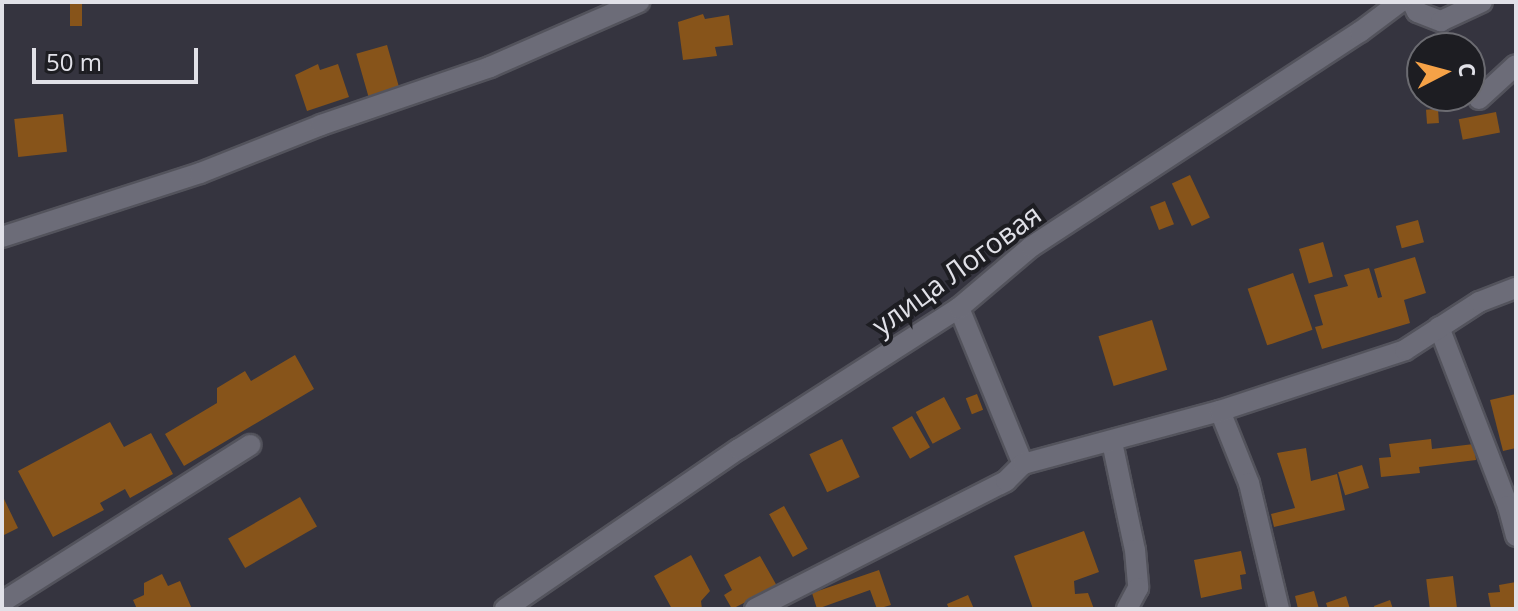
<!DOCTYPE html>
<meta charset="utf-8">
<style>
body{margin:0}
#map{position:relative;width:1518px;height:611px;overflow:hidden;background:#35343f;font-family:"Open Sans",sans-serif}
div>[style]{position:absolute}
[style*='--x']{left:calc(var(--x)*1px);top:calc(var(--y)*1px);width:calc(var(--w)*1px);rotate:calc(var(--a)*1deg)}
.building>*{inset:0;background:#87541a;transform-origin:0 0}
.roads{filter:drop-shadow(2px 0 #53535c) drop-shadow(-2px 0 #53535c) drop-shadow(0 2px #53535c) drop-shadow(0 -2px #53535c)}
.minor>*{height:20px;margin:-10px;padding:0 10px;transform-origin:10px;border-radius:10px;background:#6c6c78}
span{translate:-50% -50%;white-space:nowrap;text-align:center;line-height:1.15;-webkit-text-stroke:8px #1d1d22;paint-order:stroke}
.street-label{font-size:28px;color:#e1e1e8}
.frame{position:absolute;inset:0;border:4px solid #e1e1e8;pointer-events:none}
.north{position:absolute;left:1406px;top:32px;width:80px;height:80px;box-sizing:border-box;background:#1d1d22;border:2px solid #6b6b71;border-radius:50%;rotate:84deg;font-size:22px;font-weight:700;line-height:32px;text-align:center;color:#e1e1e8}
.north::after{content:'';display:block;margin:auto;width:28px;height:36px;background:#f6a247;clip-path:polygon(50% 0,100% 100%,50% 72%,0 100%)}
.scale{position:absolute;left:32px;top:48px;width:166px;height:36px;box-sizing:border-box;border:4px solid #e1e1e8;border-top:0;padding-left:10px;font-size:24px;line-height:28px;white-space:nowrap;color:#e1e1e8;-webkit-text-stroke:6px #1d1d22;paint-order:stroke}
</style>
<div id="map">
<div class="building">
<i style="left:70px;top:2px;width:12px;height:24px"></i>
<i style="clip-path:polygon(703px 14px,705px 19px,729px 15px,733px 45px,715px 47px,717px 56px,683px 60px,678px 22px)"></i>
<i style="left:387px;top:45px;width:48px;height:32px;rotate:74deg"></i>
<i style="clip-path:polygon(318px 64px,320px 70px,338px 64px,349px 97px,307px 111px,295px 75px)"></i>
<i style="left:1438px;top:109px;width:14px;height:12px;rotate:86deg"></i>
<i style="left:1496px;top:112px;width:21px;height:38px;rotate:79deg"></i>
<i style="left:63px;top:114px;width:38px;height:49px;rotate:84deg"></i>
<i style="left:1190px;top:175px;width:47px;height:20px;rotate:65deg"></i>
<i style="left:1165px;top:201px;width:25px;height:16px;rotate:69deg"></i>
<i style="left:1418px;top:220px;width:23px;height:23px;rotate:75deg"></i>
<i style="left:1323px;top:242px;width:36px;height:25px;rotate:74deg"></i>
<i style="clip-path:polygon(1415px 257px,1426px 293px,1404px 300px,1410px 323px,1322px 349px,1315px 327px,1323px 325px,1314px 295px,1348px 286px,1344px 275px,1369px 268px,1378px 298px,1382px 297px,1374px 269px)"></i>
<i style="left:1293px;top:273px;width:60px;height:48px;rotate:71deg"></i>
<i style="left:1152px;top:320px;width:52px;height:56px;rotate:73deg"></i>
<i style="clip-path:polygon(295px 355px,314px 389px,184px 466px,165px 434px,217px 403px,217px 388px,245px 371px,251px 381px)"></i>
<i style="left:977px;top:394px;width:17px;height:12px;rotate:69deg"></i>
<i style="clip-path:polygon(1516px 394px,1516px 448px,1503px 451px,1490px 400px)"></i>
<i style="left:944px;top:397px;width:36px;height:32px;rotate:62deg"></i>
<i style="left:912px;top:416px;width:36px;height:23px;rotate:60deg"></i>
<i style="clip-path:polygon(110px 422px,124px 447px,151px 433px,173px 474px,130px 498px,125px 489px,100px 503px,104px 510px,53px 537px,18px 471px)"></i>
<i style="left:842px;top:439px;width:42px;height:36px;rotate:65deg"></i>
<i style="clip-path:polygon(1431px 439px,1432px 449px,1474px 444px,1476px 460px,1419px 467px,1420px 473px,1381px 477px,1379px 458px,1391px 457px,1389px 444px)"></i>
<i style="clip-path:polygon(1306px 448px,1311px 481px,1337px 474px,1345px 510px,1274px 527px,1271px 514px,1295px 508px,1277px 453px)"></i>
<i style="left:1362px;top:465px;width:24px;height:25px;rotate:73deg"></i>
<i style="left:300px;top:497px;width:34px;height:83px;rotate:60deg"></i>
<i style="clip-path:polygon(4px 499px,18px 528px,2px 536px,2px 500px)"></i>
<i style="left:784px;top:506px;width:49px;height:17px;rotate:61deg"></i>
<i style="clip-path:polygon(1084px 531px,1099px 572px,1074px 581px,1075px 594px,1088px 593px,1094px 609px,1033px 609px,1014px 556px)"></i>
<i style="clip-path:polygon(1241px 551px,1246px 574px,1240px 575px,1242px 589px,1201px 598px,1194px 560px)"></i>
<i style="clip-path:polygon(691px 555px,710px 591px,701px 601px,702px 609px,672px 609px,654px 576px)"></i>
<i style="clip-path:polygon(760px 556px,777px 586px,732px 609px,724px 595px,732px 590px,724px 575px)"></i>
<i style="clip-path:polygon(879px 570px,891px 605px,877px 609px,870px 590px,817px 609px,812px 593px)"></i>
<i style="clip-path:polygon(162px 574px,168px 586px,180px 581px,192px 609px,137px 609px,133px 600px,144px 595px,144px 583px)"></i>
<i style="left:1453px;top:576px;width:33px;height:27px;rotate:83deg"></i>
<i style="clip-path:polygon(1516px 582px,1516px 609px,1491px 609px,1488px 593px,1500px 592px,1499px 585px)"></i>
<i style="clip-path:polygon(1314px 591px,1319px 609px,1298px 609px,1295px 596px)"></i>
<i style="clip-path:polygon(968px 595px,974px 609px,949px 609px,947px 604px)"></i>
<i style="clip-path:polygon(1346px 596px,1350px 609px,1328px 609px,1326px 603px)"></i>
<i style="clip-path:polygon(1390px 600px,1393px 609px,1375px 609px,1374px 606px)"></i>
</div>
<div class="roads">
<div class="minor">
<i style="--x:1412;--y:2;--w:11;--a:63"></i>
<i style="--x:1417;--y:12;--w:26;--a:21"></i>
<i style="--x:1441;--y:21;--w:45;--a:-24.9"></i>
<i style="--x:1479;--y:99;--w:50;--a:-42.6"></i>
<i style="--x:2;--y:237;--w:208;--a:-17.9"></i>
<i style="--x:200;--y:173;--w:130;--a:-21.6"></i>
<i style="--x:321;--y:125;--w:179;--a:-18.9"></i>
<i style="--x:490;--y:67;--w:163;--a:-23.6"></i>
<i style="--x:959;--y:308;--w:169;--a:67.7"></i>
<i style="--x:1439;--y:327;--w:192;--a:68.9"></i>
<i style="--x:1508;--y:506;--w:31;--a:75"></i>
<i style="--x:1220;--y:411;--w:78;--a:68.1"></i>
<i style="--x:1249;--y:483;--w:130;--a:76.6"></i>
<i style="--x:1112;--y:442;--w:110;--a:78"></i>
<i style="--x:1135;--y:550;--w:38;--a:85"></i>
<i style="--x:1138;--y:588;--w:24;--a:118"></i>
<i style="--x:2;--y:602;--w:294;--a:-32.3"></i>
<i style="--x:505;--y:609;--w:283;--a:-34.4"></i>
<i style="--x:739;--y:449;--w:261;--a:-32.7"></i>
<i style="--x:959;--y:308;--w:94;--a:-40.3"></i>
<i style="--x:1031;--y:247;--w:393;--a:-33.2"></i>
<i style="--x:1360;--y:32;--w:50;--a:-36.9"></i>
<i style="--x:755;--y:609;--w:282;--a:-27"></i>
<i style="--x:1006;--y:481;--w:24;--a:-45"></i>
<i style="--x:1023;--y:464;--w:204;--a:-15.1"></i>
<i style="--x:1220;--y:411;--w:195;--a:-18.2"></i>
<i style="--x:1405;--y:350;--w:88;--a:-33"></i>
<i style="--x:1479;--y:302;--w:40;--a:-21"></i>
</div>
</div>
<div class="street-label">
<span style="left:956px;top:269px;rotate:-36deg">улица Логовая</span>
</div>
<div class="frame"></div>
<div class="north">С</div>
<div class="scale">50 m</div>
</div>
